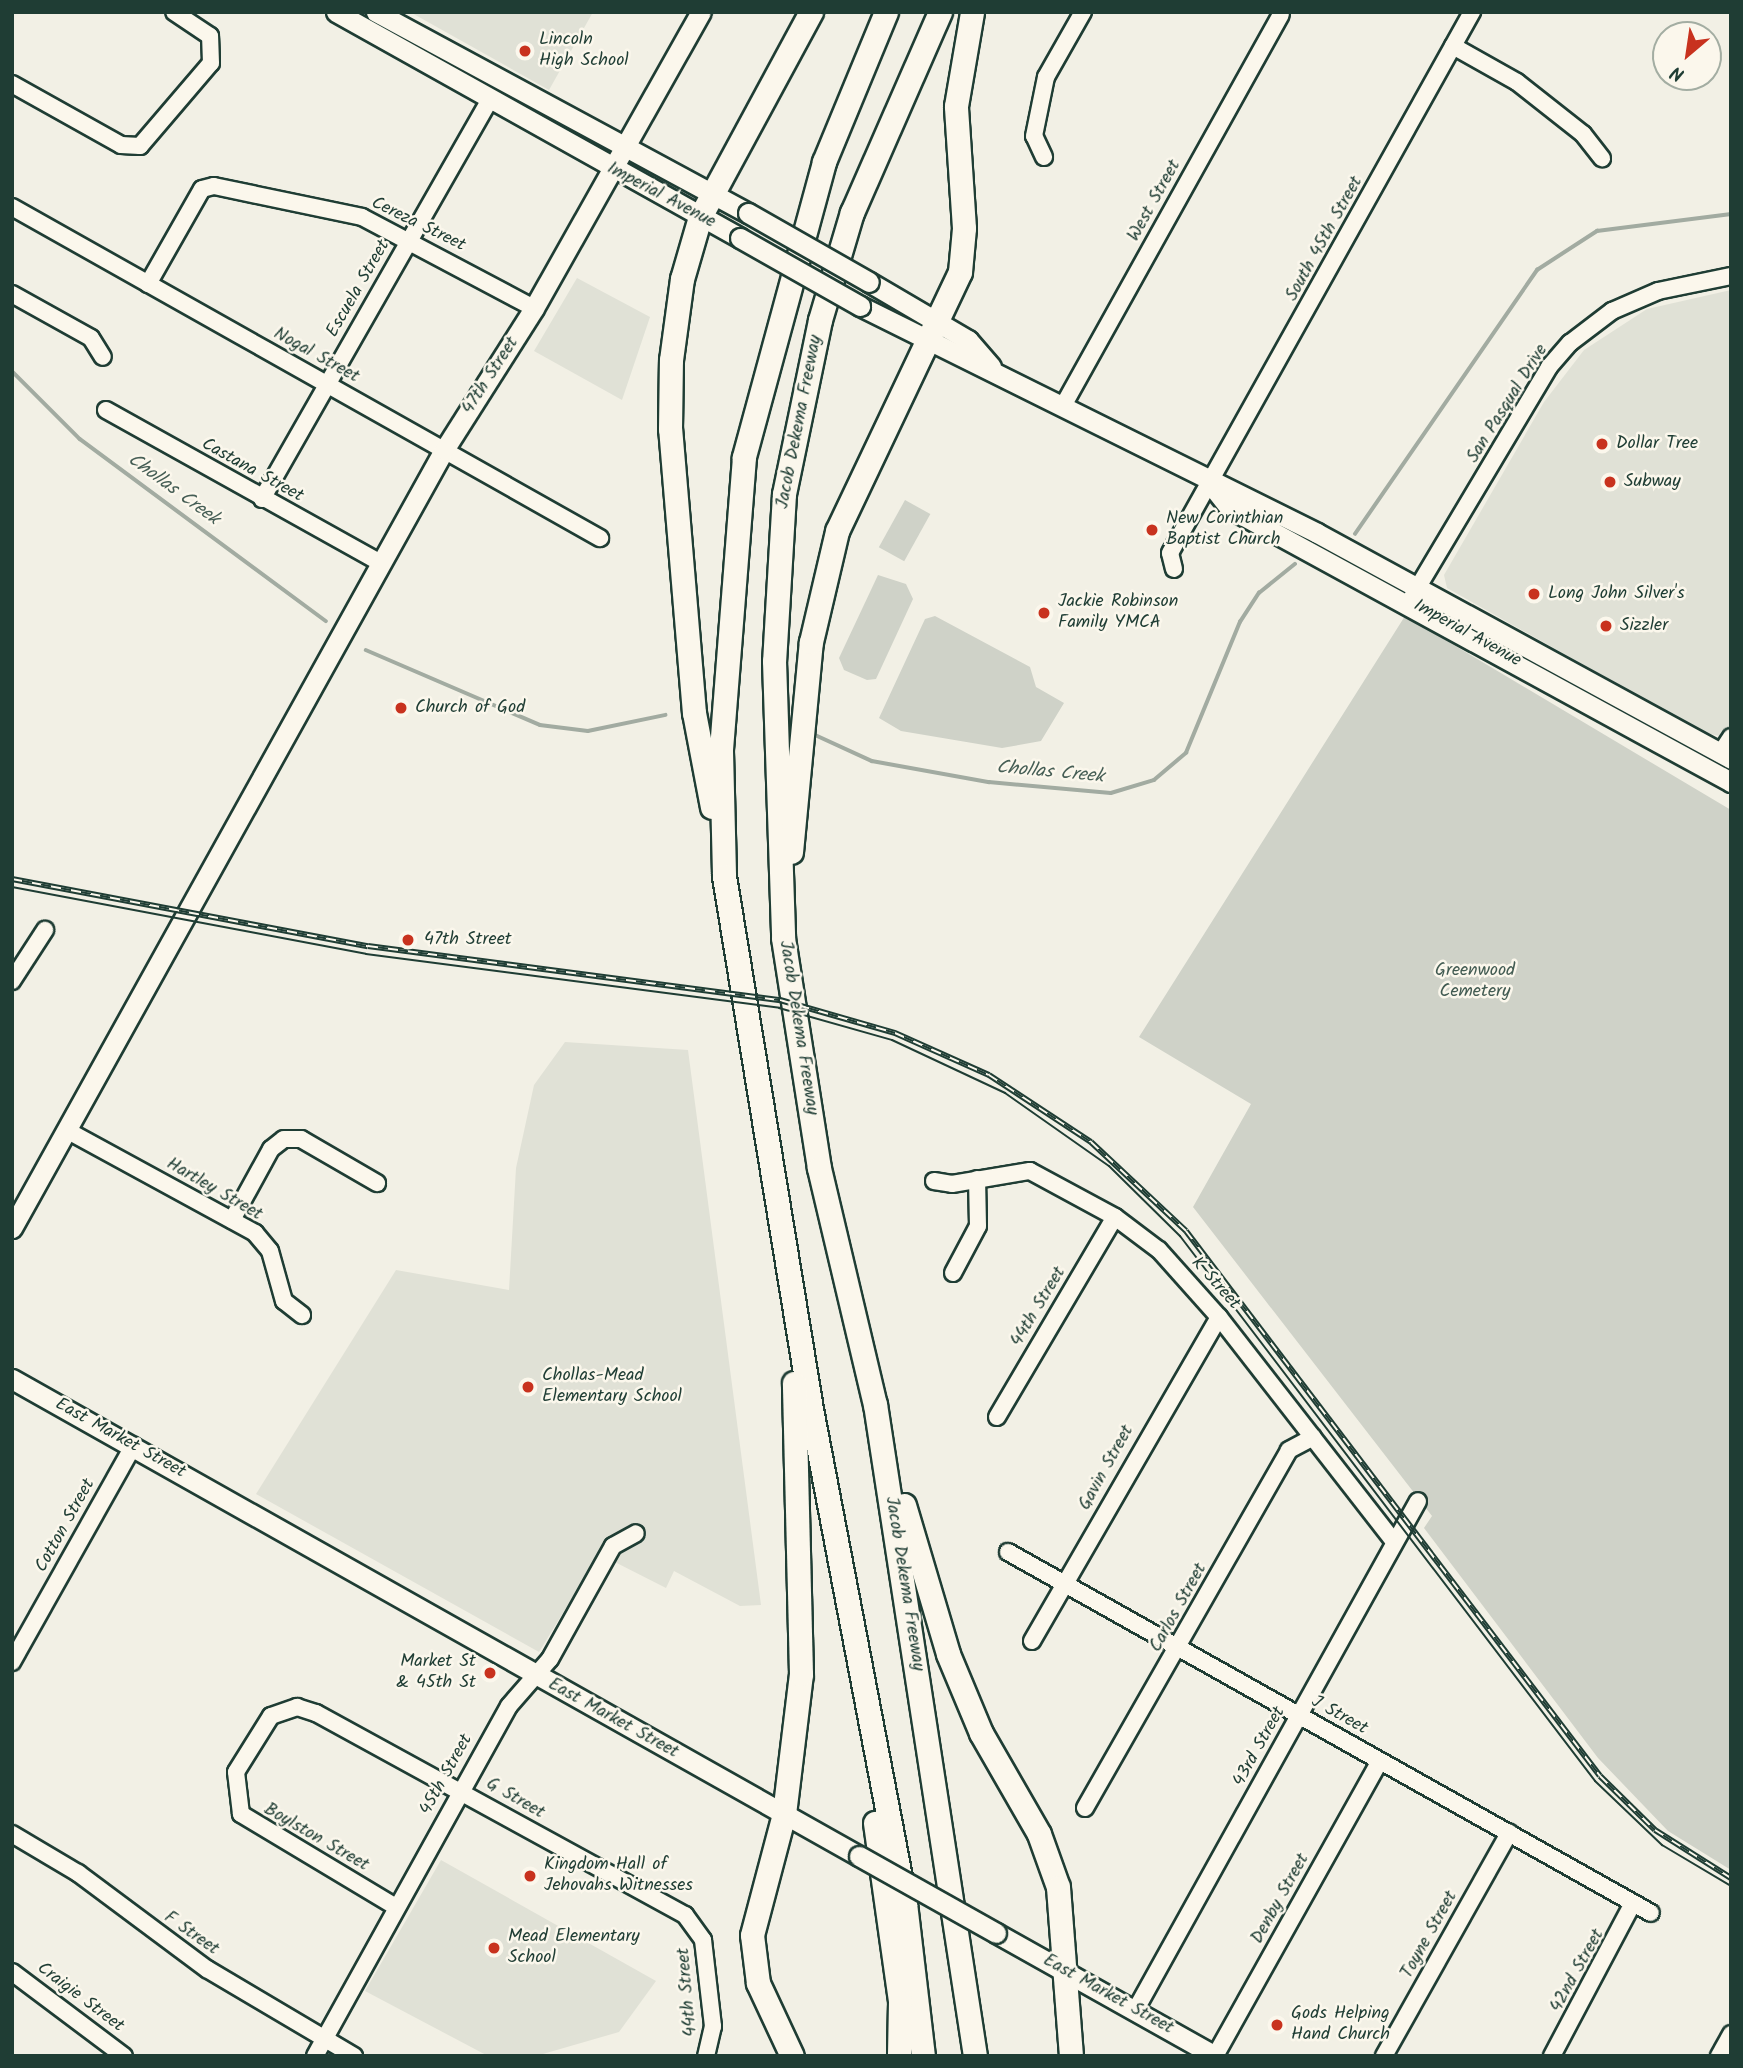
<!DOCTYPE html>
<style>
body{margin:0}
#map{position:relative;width:1743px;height:2068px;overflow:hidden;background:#f2f0e5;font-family:Kalam,sans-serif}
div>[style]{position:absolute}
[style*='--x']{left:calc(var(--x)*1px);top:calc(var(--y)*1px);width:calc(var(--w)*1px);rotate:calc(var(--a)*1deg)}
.built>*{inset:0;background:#e0e1d6}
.green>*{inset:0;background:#cfd2c8;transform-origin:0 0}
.stream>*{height:3.5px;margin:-1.75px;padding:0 1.75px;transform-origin:1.75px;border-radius:1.75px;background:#a2aba1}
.roads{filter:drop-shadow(2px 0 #1f3d34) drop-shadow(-2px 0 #1f3d34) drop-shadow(0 2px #1f3d34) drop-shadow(0 -2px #1f3d34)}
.minor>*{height:16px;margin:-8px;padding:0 8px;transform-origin:8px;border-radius:8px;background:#fbf7ec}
.major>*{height:19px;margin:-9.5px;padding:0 9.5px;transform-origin:9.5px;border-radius:9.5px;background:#fbf7ec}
.highway>*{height:23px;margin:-11.5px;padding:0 11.5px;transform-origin:11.5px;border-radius:11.5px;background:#fbf7ec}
.tram>*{height:2px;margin:-1px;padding:0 1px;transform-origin:1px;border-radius:1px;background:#1f3d34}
.rail>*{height:6px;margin-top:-3px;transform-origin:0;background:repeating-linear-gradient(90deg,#fbf7ec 0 10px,#1f3d34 0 20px);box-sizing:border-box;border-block:2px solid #1f3d34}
.bridges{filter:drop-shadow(2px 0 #1f3d34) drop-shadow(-2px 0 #1f3d34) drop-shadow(0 2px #1f3d34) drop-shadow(0 -2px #1f3d34)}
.major-bridge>*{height:19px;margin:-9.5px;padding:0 9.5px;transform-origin:9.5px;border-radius:9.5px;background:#fbf7ec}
.dots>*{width:19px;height:19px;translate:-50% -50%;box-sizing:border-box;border:4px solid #fbf7ec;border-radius:50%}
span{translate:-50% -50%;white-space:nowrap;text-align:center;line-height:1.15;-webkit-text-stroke:5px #fbf7ec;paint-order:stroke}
.poi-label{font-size:18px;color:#1f3d34}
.left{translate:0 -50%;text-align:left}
.right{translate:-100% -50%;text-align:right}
.street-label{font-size:18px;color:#1f3d34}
.park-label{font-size:18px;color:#425b52}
.water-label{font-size:19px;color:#465e55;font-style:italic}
.frame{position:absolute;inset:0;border:14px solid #1f3d34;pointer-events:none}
.north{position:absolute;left:1652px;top:21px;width:70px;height:70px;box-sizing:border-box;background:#fbf7ec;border:2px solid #a3ada2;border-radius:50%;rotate:209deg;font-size:19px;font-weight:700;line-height:28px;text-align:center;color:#1f3d34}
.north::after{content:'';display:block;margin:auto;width:24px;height:32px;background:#c8321e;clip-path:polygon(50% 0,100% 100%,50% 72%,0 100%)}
</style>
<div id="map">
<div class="built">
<i style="clip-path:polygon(410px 12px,593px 12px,549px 90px)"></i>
<i style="clip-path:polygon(577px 278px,650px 317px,622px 400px,534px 351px)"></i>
<i style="clip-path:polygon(1731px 290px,1731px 739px,1703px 732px,1447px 588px,1444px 575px,1544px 402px,1584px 350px,1647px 309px)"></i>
<i style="clip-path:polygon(565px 1042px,688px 1050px,761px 1605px,740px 1606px,674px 1571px,666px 1588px,599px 1554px,539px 1652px,256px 1494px,396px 1270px,509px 1290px,516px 1168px,534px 1085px)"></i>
<i style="clip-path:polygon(441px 1860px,656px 1981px,619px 2032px,536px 2056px,488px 2056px,365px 1991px)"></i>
</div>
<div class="green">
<i style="left:905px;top:500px;width:29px;height:54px;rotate:29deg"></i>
<i style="clip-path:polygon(878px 575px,906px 584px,913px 599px,876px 679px,867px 680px,844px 670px,839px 658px)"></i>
<i style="clip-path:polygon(935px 616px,1030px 667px,1036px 687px,1064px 703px,1041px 741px,1002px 748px,901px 731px,879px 718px,925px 619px)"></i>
<i style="clip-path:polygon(1405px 616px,1731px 810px,1731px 1870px,1668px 1831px,1598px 1758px,1424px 1528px,1432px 1516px,1193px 1207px,1251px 1104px,1139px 1037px)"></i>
</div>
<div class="stream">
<i style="--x:12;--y:371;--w:96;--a:45"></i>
<i style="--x:80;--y:439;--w:306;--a:36.5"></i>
<i style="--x:1355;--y:534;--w:321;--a:-55.4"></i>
<i style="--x:1537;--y:270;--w:72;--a:-33"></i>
<i style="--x:1597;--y:231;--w:135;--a:-7.2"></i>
<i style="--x:366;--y:650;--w:189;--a:23.3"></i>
<i style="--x:540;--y:725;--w:48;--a:7.1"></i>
<i style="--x:588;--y:731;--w:79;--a:-11.7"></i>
<i style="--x:811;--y:733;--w:67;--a:24.7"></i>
<i style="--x:872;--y:761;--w:119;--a:10.2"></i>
<i style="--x:989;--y:782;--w:122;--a:5.2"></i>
<i style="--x:1111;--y:793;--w:45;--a:-16.8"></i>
<i style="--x:1154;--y:780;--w:42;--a:-40.2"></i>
<i style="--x:1186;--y:753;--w:142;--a:-67.6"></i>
<i style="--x:1240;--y:622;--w:35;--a:-57"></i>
<i style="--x:1259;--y:593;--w:46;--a:-38.9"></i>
</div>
<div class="roads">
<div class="minor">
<i style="--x:1453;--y:46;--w:73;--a:29.4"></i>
<i style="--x:1517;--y:82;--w:84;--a:38.2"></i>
<i style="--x:1583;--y:134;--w:31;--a:52"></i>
<i style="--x:12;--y:84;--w:125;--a:29.2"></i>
<i style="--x:121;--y:145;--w:19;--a:3"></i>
<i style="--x:140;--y:146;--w:109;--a:-49.5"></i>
<i style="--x:211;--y:63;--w:27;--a:-92"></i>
<i style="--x:210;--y:36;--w:43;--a:-146.3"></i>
<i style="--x:1044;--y:157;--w:23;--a:-115"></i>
<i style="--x:1034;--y:136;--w:60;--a:-78.5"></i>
<i style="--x:1046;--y:77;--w:75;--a:-60.4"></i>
<i style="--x:12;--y:207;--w:675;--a:29.38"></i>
<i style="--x:148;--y:284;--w:109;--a:-60.4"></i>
<i style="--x:202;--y:189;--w:12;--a:-14"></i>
<i style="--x:214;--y:186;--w:151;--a:11.8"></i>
<i style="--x:362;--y:217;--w:195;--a:27.9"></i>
<i style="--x:12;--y:294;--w:90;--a:29.1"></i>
<i style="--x:91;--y:338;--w:22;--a:58"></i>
<i style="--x:1063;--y:406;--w:448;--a:-60.9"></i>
<i style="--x:106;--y:410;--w:315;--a:29.1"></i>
<i style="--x:262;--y:499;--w:460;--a:-60.3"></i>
<i style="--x:1174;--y:569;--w:16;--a:-104"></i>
<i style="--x:1170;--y:553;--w:620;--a:-60.83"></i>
<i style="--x:1412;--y:597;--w:268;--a:-59.2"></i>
<i style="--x:1549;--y:367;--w:32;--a:-49"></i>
<i style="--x:1570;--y:343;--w:53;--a:-37.3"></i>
<i style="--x:1612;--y:311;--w:50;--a:-23.5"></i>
<i style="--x:1658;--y:291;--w:75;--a:-11.6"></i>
<i style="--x:1720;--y:754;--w:20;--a:-57"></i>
<i style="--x:12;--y:981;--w:61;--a:-57.1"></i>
<i style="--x:70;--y:1132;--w:211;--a:28.6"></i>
<i style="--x:255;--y:1233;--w:23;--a:50"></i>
<i style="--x:270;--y:1251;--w:52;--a:74.4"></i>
<i style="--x:284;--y:1301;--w:23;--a:38"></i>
<i style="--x:934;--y:1181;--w:18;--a:9"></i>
<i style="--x:952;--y:1184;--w:79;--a:-9.5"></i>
<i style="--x:1030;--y:1171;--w:97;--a:28.4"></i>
<i style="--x:1115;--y:1217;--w:55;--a:36.9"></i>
<i style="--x:1159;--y:1250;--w:90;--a:48.2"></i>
<i style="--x:1219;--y:1317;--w:285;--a:52.1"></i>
<i style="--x:232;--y:1220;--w:81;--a:-61.2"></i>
<i style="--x:271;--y:1149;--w:16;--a:-38"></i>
<i style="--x:284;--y:1139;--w:17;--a:0"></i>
<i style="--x:301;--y:1139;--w:88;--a:30.1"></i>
<i style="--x:953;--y:1273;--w:53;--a:-62"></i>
<i style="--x:978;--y:1226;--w:47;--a:-91.2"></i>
<i style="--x:997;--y:1417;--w:232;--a:-59.5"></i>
<i style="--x:1008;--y:1552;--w:737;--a:29.31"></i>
<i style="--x:1032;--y:1641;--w:374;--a:-60"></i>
<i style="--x:12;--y:1662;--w:248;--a:-60.7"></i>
<i style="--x:1085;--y:1808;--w:412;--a:-60.3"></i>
<i style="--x:1289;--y:1450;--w:27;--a:-28"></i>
<i style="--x:12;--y:1834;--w:77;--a:30.6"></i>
<i style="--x:78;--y:1873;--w:161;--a:36.7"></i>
<i style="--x:207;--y:1969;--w:171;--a:30.6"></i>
<i style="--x:396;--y:1907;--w:181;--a:-149"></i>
<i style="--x:241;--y:1814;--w:42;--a:-96.8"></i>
<i style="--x:236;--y:1772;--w:66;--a:-58"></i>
<i style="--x:271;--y:1716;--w:28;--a:-19"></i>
<i style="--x:297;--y:1707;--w:20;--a:18"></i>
<i style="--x:316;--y:1713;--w:421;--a:28.7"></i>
<i style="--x:685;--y:1915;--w:31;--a:54"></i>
<i style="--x:703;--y:1940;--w:87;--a:83.4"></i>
<i style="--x:713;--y:2026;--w:31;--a:103"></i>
<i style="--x:12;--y:1972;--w:140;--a:36.9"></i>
<i style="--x:1135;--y:2011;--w:583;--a:-60.97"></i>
<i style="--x:315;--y:2056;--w:400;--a:-61"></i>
<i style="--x:509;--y:1706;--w:62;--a:-48.9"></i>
<i style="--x:550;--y:1659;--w:129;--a:-60.9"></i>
<i style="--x:613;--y:1546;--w:26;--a:-29"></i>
<i style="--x:1215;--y:2056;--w:338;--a:-60.8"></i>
<i style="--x:1384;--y:2056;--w:256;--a:-60.7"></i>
<i style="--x:1552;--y:2056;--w:173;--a:-62.1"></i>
<i style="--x:1719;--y:2056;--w:25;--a:-61"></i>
</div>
<div class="major">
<i style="--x:336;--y:12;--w:463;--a:29.2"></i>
<i style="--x:376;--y:12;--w:423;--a:28.4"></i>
<i style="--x:869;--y:282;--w:115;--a:30.4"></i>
<i style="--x:968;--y:340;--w:35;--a:49"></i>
<i style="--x:860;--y:306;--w:510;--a:26.41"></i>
<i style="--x:1317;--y:533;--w:472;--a:28.6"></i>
<i style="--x:1209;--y:482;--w:33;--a:52"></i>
<i style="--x:1229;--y:508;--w:572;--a:28.63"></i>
<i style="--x:12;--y:1228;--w:890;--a:-60.96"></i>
<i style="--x:444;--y:450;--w:168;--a:-57.6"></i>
<i style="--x:534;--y:308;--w:340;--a:-60.6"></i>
<i style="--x:12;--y:1379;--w:972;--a:29.39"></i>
<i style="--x:996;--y:1933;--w:251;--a:29.3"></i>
</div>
<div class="highway">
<i style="--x:886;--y:12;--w:162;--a:112.5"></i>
<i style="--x:824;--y:162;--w:306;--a:105.2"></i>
<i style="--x:744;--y:457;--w:295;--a:94.5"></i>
<i style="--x:721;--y:751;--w:125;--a:88.6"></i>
<i style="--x:724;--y:876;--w:540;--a:80.73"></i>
<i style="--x:811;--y:1409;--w:503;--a:79.23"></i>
<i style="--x:905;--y:1903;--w:154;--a:83.3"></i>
<i style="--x:940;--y:12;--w:219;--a:113.7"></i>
<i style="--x:852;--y:212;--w:113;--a:106.5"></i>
<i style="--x:820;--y:320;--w:178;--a:101.7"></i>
<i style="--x:784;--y:494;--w:167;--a:93.4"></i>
<i style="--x:774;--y:661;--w:277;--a:88.1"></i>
<i style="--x:783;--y:938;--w:233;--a:81.1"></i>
<i style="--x:819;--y:1168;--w:243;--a:76.7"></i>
<i style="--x:875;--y:1404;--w:660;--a:81.28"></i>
<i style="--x:712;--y:807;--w:96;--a:-100.8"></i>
<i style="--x:694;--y:713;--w:285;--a:-94.8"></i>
<i style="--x:670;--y:429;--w:69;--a:-89.2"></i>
<i style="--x:671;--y:360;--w:82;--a:-82.3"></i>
<i style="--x:682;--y:279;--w:65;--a:-73.8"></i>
<i style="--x:700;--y:217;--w:233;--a:-61.6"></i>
<i style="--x:791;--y:852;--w:211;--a:-84.6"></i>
<i style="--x:811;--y:642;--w:114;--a:-76.8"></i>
<i style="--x:837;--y:531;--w:287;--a:-64.6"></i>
<i style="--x:960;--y:272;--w:44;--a:-84.8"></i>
<i style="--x:964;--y:228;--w:122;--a:-93.8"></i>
<i style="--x:956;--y:106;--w:95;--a:-80.3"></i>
<i style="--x:904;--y:1505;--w:155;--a:73.5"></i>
<i style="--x:948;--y:1654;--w:86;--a:67.3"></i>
<i style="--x:981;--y:1733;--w:116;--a:60.1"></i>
<i style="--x:1039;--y:1834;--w:56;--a:70.3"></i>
<i style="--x:1058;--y:1887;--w:169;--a:85.6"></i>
<i style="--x:875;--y:1823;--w:181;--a:82"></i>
<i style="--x:900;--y:2002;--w:54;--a:91.1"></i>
<i style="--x:792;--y:2056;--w:81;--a:-115"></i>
<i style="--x:758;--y:1983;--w:48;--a:-97.1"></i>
<i style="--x:752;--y:1935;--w:125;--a:-75.2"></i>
<i style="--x:784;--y:1814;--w:141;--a:-83.1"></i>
<i style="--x:801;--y:1674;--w:291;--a:-91.4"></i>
</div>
</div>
<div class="tram">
<i style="--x:12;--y:887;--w:360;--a:10.7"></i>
<i style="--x:366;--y:954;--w:417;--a:7.4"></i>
<i style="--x:779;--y:1008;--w:117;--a:15.8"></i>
<i style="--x:892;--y:1040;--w:125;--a:25.1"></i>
<i style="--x:1005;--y:1093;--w:127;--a:35.1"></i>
<i style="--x:1109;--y:1166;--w:100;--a:44.6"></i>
<i style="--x:1180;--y:1236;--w:685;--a:52.71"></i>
<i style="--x:1595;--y:1781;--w:93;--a:43.7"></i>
<i style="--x:1662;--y:1845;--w:80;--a:30.7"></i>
</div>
<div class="rail">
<i style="--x:12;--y:879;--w:362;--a:10.7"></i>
<i style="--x:368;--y:946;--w:416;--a:7.5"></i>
<i style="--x:780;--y:1000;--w:120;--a:16"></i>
<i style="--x:895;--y:1033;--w:103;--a:24.1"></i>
<i style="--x:989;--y:1075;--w:122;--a:33.3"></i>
<i style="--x:1091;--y:1142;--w:130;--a:43.1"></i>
<i style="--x:1186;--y:1231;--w:684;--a:52.78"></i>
<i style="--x:1600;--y:1776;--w:77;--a:44.5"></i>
<i style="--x:1655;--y:1830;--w:90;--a:32.3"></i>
</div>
<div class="bridges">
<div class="major-bridge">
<i style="--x:748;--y:213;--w:139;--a:29.7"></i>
<i style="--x:740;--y:238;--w:138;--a:29.5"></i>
<i style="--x:859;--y:1856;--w:157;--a:29.3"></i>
</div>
</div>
<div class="dots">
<i style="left:525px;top:51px;background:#c8321e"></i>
<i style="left:1602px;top:444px;background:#c8321e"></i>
<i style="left:1610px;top:482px;background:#c8321e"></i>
<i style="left:1152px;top:530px;background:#c8321e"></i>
<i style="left:1534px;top:594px;background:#c8321e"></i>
<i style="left:1044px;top:613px;background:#c8321e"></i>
<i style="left:1606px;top:626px;background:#c8321e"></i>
<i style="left:401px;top:708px;background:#c8321e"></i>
<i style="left:408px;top:940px;background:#c8321e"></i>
<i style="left:528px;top:1387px;background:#c8321e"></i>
<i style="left:490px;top:1673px;background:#c8321e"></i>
<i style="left:530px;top:1876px;background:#c8321e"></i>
<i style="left:494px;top:1948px;background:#c8321e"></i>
<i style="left:1277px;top:2025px;background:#c8321e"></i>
</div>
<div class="poi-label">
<span class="left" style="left:539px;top:51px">Lincoln<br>High School</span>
<span class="left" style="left:1616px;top:444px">Dollar Tree</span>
<span class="left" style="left:1624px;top:482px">Subway</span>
<span class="left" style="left:1166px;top:530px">New Corinthian<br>Baptist Church</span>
<span class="left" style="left:1548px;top:594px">Long John Silver's</span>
<span class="left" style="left:1058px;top:613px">Jackie Robinson<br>Family YMCA</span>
<span class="left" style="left:1620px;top:626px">Sizzler</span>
<span class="left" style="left:415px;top:708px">Church of God</span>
<span class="left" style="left:424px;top:940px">47th Street</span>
<span class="left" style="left:542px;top:1387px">Chollas-Mead<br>Elementary School</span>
<span class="right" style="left:476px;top:1673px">Market St<br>&amp; 45th St</span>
<span class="left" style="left:544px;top:1876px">Kingdom Hall of<br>Jehovahs Witnesses</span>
<span class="left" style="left:508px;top:1948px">Mead Elementary<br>School</span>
<span class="left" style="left:1291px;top:2025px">Gods Helping<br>Hand Church</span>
</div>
<div class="street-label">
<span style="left:661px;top:196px;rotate:28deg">Imperial Avenue</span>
<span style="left:1155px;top:201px;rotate:-61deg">West Street</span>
<span style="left:418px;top:225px;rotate:26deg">Cereza Street</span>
<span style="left:1325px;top:239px;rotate:-61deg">South 45th Street</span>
<span style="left:359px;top:289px;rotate:-60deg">Escuela Street</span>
<span style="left:316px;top:356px;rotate:29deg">Nogal Street</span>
<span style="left:491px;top:376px;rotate:-57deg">47th Street</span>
<span style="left:1508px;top:404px;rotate:-58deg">San Pasqual Drive</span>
<span style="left:800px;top:422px;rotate:-79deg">Jacob Dekema Freeway</span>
<span style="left:252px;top:471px;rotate:29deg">Castana Street</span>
<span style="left:1467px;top:634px;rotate:29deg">Imperial Avenue</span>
<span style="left:798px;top:1028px;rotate:81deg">Jacob Dekema Freeway</span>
<span style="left:214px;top:1190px;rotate:30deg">Hartley Street</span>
<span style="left:1215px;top:1284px;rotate:48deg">K Street</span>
<span style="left:1039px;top:1307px;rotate:-59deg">44th Street</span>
<span style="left:120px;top:1439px;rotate:29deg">East Market Street</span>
<span style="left:1107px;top:1468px;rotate:-61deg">Gavin Street</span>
<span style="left:66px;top:1526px;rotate:-61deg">Cotton Street</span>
<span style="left:904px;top:1584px;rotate:81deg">Jacob Dekema Freeway</span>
<span style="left:1179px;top:1608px;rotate:-61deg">Carlos Street</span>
<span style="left:1339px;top:1716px;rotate:29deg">J Street</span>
<span style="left:613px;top:1719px;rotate:29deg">East Market Street</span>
<span style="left:1260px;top:1747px;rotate:-61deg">43rd Street</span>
<span style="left:447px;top:1775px;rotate:-61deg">45th Street</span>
<span style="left:515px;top:1799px;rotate:30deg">G Street</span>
<span style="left:316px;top:1838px;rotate:30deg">Boylston Street</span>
<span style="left:1281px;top:1899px;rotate:-61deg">Denby Street</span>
<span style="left:191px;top:1934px;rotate:35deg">F Street</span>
<span style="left:1430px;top:1935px;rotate:-61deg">Toyne Street</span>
<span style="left:1578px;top:1971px;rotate:-61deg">42nd Street</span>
<span style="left:688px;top:1992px;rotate:-95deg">44th Street</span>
<span style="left:1108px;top:1995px;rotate:29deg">East Market Street</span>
<span style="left:80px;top:1998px;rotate:37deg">Craigie Street</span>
</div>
<div class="park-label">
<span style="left:1475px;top:982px">Greenwood<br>Cemetery</span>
</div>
<div class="water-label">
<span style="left:173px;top:490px;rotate:36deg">Chollas Creek</span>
<span style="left:1050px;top:773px;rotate:5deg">Chollas Creek</span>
</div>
<div class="frame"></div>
<div class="north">N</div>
</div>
